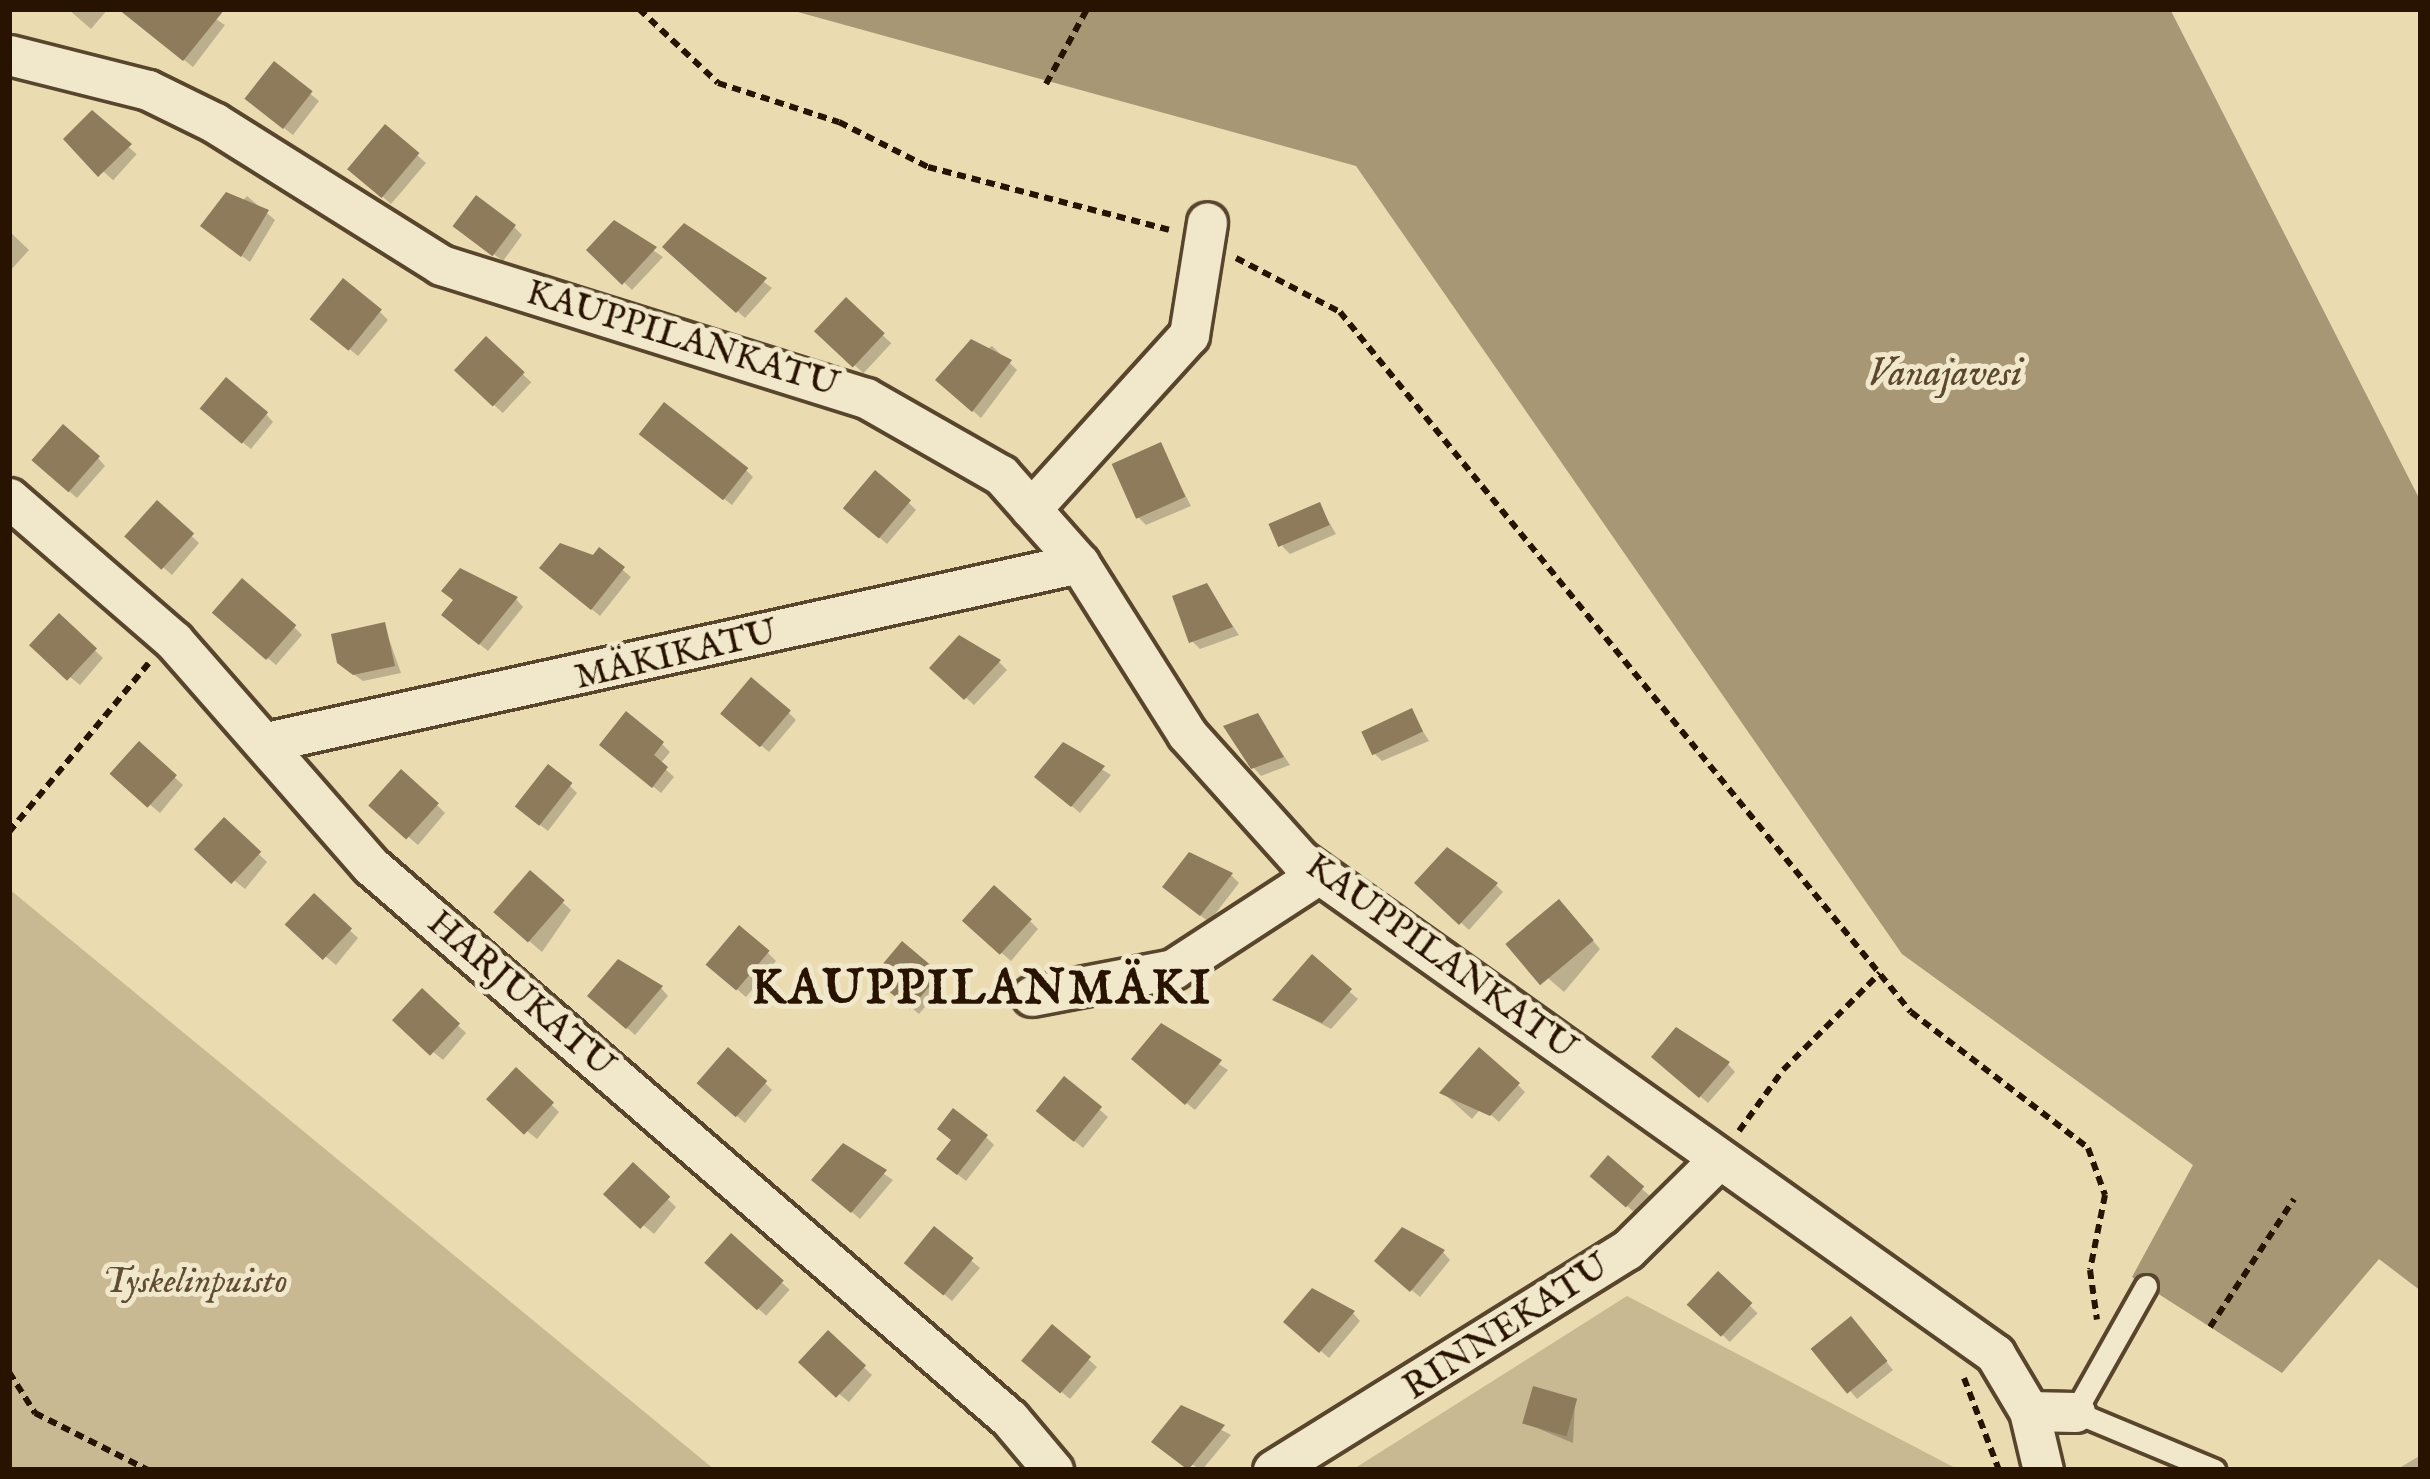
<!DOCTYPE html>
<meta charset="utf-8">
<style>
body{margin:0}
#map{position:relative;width:2430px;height:1479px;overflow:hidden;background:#eadbb1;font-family:"IM FELL English",serif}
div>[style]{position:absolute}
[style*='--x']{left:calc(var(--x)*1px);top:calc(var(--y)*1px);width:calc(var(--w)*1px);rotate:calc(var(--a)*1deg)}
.green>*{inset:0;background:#c9b993}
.water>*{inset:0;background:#a89775}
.shadow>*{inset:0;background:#0003;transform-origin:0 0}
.building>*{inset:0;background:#8d7b5c;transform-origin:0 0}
.path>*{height:6px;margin-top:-3px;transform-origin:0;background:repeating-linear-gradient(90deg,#281300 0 9px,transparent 0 15px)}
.roads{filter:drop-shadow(3px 0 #58452c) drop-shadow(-3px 0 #58452c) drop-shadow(0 3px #58452c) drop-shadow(0 -3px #58452c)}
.service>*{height:21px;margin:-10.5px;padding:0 10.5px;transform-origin:10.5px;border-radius:10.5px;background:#f1e8cc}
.minor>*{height:39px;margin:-19.5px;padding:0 19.5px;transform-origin:19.5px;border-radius:19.5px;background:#f1e8cc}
span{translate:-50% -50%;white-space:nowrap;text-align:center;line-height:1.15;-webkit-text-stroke:10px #f1e8cc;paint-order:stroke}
.street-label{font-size:36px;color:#281300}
.park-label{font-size:36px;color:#604d33;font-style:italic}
.water-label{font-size:39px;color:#5b482f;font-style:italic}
.district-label{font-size:48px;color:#281300;font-weight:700;letter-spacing:3px}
.frame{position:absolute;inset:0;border:12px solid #281300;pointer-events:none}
</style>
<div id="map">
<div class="green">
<i style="clip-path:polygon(9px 889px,715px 1470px,9px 1470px)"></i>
<i style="clip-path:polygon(1627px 1296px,1959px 1470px,1352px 1470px)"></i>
</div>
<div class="water">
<i style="clip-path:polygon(787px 9px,2170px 9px,2421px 502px,2421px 1291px,2379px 1259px,2282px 1373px,2132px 1277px,2193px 1165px,1902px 954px,1356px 166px)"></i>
</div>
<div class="shadow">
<i style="clip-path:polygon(68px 9px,108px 9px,91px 29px)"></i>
<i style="clip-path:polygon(162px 9px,200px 9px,225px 25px,193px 67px,154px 36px)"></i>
<i style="clip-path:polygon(275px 65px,319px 101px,293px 135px,257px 107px)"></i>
<i style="left:92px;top:114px;width:60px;height:35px;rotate:42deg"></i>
<i style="clip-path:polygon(386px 128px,426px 163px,391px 204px,359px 176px)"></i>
<i style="clip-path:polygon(247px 196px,275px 220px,250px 262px,212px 234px)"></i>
<i style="clip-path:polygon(615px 224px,663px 257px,632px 290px,590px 250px)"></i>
<i style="clip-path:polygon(685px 226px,772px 288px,745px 318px,667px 247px)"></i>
<i style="clip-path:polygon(514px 227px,522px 235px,503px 261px,465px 233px)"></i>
<i style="clip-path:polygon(9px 231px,29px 250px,9px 272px)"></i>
<i style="left:846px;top:301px;width:62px;height:41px;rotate:43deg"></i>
<i style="clip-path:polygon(380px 312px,388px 320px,358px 356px,322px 327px)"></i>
<i style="left:486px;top:340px;width:62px;height:42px;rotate:43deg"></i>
<i style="clip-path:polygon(992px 346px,1017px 370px,981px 418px,939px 380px)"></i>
<i style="clip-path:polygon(266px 414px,273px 422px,251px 449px,211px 417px)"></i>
<i style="clip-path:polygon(649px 441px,746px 470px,753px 477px,732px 505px)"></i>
<i style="clip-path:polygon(1160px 446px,1191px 506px,1146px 525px,1138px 517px)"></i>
<i style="clip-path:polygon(98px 458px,105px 466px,77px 498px,42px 468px)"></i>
<i style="clip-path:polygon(909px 503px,916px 510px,887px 544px,855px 516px)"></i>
<i style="clip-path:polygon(158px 504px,199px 543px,172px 575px,137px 545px)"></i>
<i style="clip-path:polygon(1319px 505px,1336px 534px,1290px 554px,1282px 546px)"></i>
<i style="clip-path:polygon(600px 551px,631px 577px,600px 616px,551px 576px)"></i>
<i style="clip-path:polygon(1206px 586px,1239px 635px,1200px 649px,1192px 641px)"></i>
<i style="clip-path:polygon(516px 599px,523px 607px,488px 651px,453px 622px)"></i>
<i style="clip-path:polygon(60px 618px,103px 658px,80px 685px,43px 655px)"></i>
<i style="clip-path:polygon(224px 621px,294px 627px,302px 635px,276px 665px)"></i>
<i style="clip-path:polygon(384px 625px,401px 673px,363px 681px,349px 671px)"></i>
<i style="clip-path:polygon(999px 662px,1007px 670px,974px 705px,933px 668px)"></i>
<i style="clip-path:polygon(788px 712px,796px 720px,769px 752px,732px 721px)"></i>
<i style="clip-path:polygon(1411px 712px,1429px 741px,1382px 761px,1374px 753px)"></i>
<i style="clip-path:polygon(1257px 716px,1290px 765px,1261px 776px,1253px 767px)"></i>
<i style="clip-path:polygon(662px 744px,670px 752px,660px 764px,674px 777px,661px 793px,611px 752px)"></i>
<i style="clip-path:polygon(139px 745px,183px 785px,160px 813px,123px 782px)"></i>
<i style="clip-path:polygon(1064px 746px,1111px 775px,1080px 813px,1046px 784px)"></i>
<i style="clip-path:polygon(570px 786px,577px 793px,548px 831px,526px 814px)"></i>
<i style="clip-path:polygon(437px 805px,445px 813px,418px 845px,381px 814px)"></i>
<i style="clip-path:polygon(224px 821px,267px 862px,245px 889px,208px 859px)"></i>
<i style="clip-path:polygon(531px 874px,571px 910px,542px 952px,506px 921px)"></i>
<i style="clip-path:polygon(1231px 875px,1239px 883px,1209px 922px,1174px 895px)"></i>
<i style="clip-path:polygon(1418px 883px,1496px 885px,1503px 892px,1469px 930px)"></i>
<i style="clip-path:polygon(315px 898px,358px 938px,336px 965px,299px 935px)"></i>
<i style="clip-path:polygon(1567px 910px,1600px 949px,1564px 992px,1526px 959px)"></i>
<i style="clip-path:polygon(1030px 921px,1038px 929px,1011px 961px,974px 929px)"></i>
<i style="clip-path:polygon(768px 953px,776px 961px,746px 997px,718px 973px)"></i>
<i style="clip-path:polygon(1312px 959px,1358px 999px,1331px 1029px,1276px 1000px)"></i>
<i style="clip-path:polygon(938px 975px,945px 983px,919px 1014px,884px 985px)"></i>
<i style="clip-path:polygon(661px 988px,668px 996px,635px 1035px,598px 1003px)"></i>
<i style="clip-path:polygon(423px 993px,466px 1033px,443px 1060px,406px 1030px)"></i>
<i style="clip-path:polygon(1162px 1027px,1228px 1070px,1195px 1110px,1143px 1067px)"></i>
<i style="clip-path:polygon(1663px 1064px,1728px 1064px,1735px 1072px,1708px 1103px)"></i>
<i style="clip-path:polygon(517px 1071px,559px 1112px,537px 1139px,500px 1109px)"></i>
<i style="clip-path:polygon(765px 1083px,772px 1090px,745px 1123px,709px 1092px)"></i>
<i style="clip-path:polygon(1518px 1085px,1525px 1092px,1499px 1122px,1482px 1107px,1472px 1119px,1443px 1093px)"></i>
<i style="clip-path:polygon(1100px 1110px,1108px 1117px,1083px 1148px,1047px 1118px)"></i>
<i style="clip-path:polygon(986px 1137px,994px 1145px,966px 1181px,948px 1167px)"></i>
<i style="clip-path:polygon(843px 1147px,893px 1180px,860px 1219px,823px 1187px)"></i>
<i style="clip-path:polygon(1608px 1159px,1650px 1196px,1635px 1213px,1602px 1184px)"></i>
<i style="clip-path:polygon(633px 1166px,676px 1207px,654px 1234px,617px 1203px)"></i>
<i style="clip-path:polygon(935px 1230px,980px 1268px,952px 1301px,915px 1270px)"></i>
<i style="left:731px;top:1237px;width:79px;height:35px;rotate:42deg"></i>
<i style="clip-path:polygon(1443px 1252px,1450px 1260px,1420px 1297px,1385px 1268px)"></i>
<i style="left:1718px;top:1275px;width:55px;height:40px;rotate:44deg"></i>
<i style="clip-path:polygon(1353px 1313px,1360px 1321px,1329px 1358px,1295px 1329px)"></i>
<i style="clip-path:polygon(1053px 1328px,1097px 1367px,1070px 1399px,1033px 1368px)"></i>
<i style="clip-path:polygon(1859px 1328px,1893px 1370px,1857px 1399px,1816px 1349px)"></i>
<i style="clip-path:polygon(829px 1335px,872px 1375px,849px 1402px,812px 1372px)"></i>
<i style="clip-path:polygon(1575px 1402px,1573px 1443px,1525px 1423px)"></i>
<i style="clip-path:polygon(1182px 1409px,1231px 1435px,1202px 1470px,1163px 1449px)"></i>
<i style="clip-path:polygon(2421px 1455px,2421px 1470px,2396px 1470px)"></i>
</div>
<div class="building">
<i style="clip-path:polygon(118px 9px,225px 9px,183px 61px)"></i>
<i style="left:274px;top:61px;width:49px;height:48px;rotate:38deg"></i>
<i style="clip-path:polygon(92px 110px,132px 144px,98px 177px,63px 139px)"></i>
<i style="left:385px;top:124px;width:45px;height:59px;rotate:40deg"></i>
<i style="clip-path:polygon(226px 192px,269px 210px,241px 257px,200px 226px)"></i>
<i style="left:476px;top:195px;width:50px;height:39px;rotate:37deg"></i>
<i style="clip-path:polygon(614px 220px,657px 247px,622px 285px,586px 250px)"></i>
<i style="clip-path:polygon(684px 223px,767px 278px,736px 313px,662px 247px)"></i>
<i style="left:343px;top:278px;width:50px;height:53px;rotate:39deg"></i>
<i style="left:846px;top:297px;width:53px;height:47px;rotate:43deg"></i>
<i style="left:486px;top:336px;width:53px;height:47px;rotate:43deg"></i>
<i style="clip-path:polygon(971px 339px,1012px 360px,972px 412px,935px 380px)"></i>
<i style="left:226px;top:377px;width:55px;height:41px;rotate:40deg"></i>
<i style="left:664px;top:402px;width:107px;height:41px;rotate:38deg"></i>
<i style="left:63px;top:424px;width:49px;height:48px;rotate:41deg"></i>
<i style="left:1161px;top:442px;width:60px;height:54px;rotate:66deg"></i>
<i style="left:875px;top:470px;width:47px;height:50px;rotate:40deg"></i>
<i style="left:157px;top:500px;width:50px;height:49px;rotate:42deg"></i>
<i style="left:1320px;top:502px;width:25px;height:56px;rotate:67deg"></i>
<i style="clip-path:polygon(560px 543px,593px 555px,599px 547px,625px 567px,591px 610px,539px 568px)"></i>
<i style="clip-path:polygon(460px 568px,518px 597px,479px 645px,441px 615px,453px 600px,441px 591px)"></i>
<i style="left:242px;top:578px;width:72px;height:46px;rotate:41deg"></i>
<i style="clip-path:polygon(1207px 583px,1233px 627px,1189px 643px,1172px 596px)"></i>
<i style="left:59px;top:613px;width:52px;height:44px;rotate:43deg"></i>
<i style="clip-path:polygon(385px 622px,395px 666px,353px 675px,337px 663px,331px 634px)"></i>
<i style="clip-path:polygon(959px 635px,1001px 660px,964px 700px,929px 668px)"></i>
<i style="left:751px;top:677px;width:52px;height:48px;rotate:40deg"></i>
<i style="left:1412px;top:708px;width:26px;height:56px;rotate:65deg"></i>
<i style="clip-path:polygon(626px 711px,664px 742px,654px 755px,668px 767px,652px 788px,599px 745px)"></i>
<i style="clip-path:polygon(1258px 713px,1284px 757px,1251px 769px,1223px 726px)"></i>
<i style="left:139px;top:741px;width:51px;height:44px;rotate:42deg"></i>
<i style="clip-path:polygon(1063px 742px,1105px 766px,1071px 807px,1034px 777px)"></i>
<i style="left:548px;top:764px;width:31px;height:54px;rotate:38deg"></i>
<i style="left:401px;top:769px;width:51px;height:49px;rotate:42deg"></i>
<i style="left:224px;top:817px;width:51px;height:44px;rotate:43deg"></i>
<i style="clip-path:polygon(1447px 847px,1498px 883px,1459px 925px,1414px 883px)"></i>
<i style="clip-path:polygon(1189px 852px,1233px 873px,1200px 916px,1162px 887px)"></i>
<i style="left:530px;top:870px;width:46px;height:56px;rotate:41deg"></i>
<i style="left:994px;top:885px;width:51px;height:48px;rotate:42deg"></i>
<i style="left:314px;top:893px;width:52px;height:43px;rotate:43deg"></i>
<i style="left:1559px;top:899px;width:54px;height:70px;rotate:50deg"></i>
<i style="left:739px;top:925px;width:40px;height:52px;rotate:40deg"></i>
<i style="left:902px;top:941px;width:50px;height:47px;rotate:40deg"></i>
<i style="clip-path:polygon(1312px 954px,1352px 989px,1322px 1023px,1272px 1000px)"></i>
<i style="clip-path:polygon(618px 959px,663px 986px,626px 1029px,587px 996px)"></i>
<i style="left:422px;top:988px;width:52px;height:44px;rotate:43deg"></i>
<i style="clip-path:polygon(1161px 1023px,1222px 1060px,1185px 1105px,1131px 1059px)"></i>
<i style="clip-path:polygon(1676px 1027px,1730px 1062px,1699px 1098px,1651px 1057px)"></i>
<i style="left:728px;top:1047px;width:52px;height:48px;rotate:41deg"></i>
<i style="clip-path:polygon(1479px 1047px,1520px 1083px,1490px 1116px,1439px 1093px)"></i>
<i style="left:516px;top:1067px;width:52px;height:44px;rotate:43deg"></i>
<i style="left:1064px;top:1076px;width:49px;height:45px;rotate:39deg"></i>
<i style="clip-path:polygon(953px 1108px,988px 1135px,957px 1175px,936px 1159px,951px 1140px,937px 1129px)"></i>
<i style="clip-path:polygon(843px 1143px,887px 1170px,851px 1213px,811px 1180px)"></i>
<i style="left:1608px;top:1155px;width:48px;height:28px;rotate:41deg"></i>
<i style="left:633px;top:1162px;width:51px;height:44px;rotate:43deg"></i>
<i style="left:934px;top:1226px;width:51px;height:48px;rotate:39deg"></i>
<i style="clip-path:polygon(1402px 1227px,1445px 1250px,1410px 1292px,1374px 1261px)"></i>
<i style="left:731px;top:1233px;width:71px;height:40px;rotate:42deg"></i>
<i style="left:1718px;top:1271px;width:47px;height:46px;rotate:43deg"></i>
<i style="clip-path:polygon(1312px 1288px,1355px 1311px,1319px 1353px,1283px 1322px)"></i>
<i style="left:1851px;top:1316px;width:58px;height:52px;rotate:51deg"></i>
<i style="left:1052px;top:1324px;width:51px;height:48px;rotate:40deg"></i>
<i style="left:828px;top:1330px;width:52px;height:44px;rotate:43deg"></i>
<i style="left:1533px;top:1386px;width:46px;height:39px;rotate:16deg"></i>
<i style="clip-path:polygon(1181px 1405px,1225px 1425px,1188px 1470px,1151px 1442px)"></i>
</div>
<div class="path">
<i style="--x:639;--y:9;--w:108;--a:43.1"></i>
<i style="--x:718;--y:83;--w:127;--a:17.9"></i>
<i style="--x:839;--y:122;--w:100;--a:26.8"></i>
<i style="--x:928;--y:167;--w:249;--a:14.6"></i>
<i style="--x:1046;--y:84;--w:85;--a:-61.3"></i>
<i style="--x:1236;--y:258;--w:117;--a:27.4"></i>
<i style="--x:1340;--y:312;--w:903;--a:50.8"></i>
<i style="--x:1911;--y:1012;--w:223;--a:37.5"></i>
<i style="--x:2088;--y:1148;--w:50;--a:70.1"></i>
<i style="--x:2105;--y:1195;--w:76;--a:101.3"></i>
<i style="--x:2090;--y:1270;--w:50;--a:82"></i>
<i style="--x:9;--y:832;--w:219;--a:-50.4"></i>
<i style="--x:1739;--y:1131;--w:75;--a:-54.2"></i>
<i style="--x:1783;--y:1070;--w:137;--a:-45"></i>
<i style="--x:2210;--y:1327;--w:153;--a:-56.7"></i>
<i style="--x:9;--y:1372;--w:49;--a:57.6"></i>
<i style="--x:35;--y:1413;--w:127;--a:26.8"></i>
<i style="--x:1964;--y:1378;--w:98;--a:69.2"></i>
</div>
<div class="roads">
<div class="service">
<i style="--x:2146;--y:1286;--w:145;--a:119.4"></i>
<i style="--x:2075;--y:1412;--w:151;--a:22.6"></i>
</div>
<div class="minor">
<i style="--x:9;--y:55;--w:143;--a:14.1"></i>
<i style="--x:148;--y:90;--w:75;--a:26.2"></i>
<i style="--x:215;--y:123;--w:267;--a:32.1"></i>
<i style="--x:441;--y:265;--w:445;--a:17.4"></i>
<i style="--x:866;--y:398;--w:155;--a:29.7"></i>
<i style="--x:1001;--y:475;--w:118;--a:48.4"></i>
<i style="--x:1079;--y:563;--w:202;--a:57.7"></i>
<i style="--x:1187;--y:734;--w:169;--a:48.1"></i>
<i style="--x:1300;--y:860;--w:853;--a:35.4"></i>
<i style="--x:1995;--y:1354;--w:66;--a:59.2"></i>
<i style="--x:2029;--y:1411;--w:61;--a:76.7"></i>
<i style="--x:9;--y:498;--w:218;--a:40.9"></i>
<i style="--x:174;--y:641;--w:298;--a:48.8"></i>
<i style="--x:370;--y:865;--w:846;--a:40.88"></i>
<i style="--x:1010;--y:1419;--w:67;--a:49.9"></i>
<i style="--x:1031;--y:509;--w:235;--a:-47.8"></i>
<i style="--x:1189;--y:335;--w:114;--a:-80.9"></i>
<i style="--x:271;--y:741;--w:827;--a:-12.42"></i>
<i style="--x:1032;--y:996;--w:144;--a:-10.8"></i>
<i style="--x:1173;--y:969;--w:174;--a:-33.1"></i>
<i style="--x:2029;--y:1411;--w:46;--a:1.2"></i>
<i style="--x:1273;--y:1470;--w:417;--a:-31.9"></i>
<i style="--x:1627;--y:1250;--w:129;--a:-44.7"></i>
</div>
</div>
<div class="street-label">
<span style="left:682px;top:340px;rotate:17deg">KAUPPILANKATU</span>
<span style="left:676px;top:656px;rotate:-13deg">MÄKIKATU</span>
<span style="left:1440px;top:958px;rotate:36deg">KAUPPILANKATU</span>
<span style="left:520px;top:995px;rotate:41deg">HARJUKATU</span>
<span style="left:1507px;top:1328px;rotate:-33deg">RINNEKATU</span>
</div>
<div class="park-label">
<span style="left:195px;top:1283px">Tyskelinpuisto</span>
</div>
<div class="water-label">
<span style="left:1945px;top:375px">Vanajavesi</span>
</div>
<div class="district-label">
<span style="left:982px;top:991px">KAUPPILANMÄKI</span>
</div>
<div class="frame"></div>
</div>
